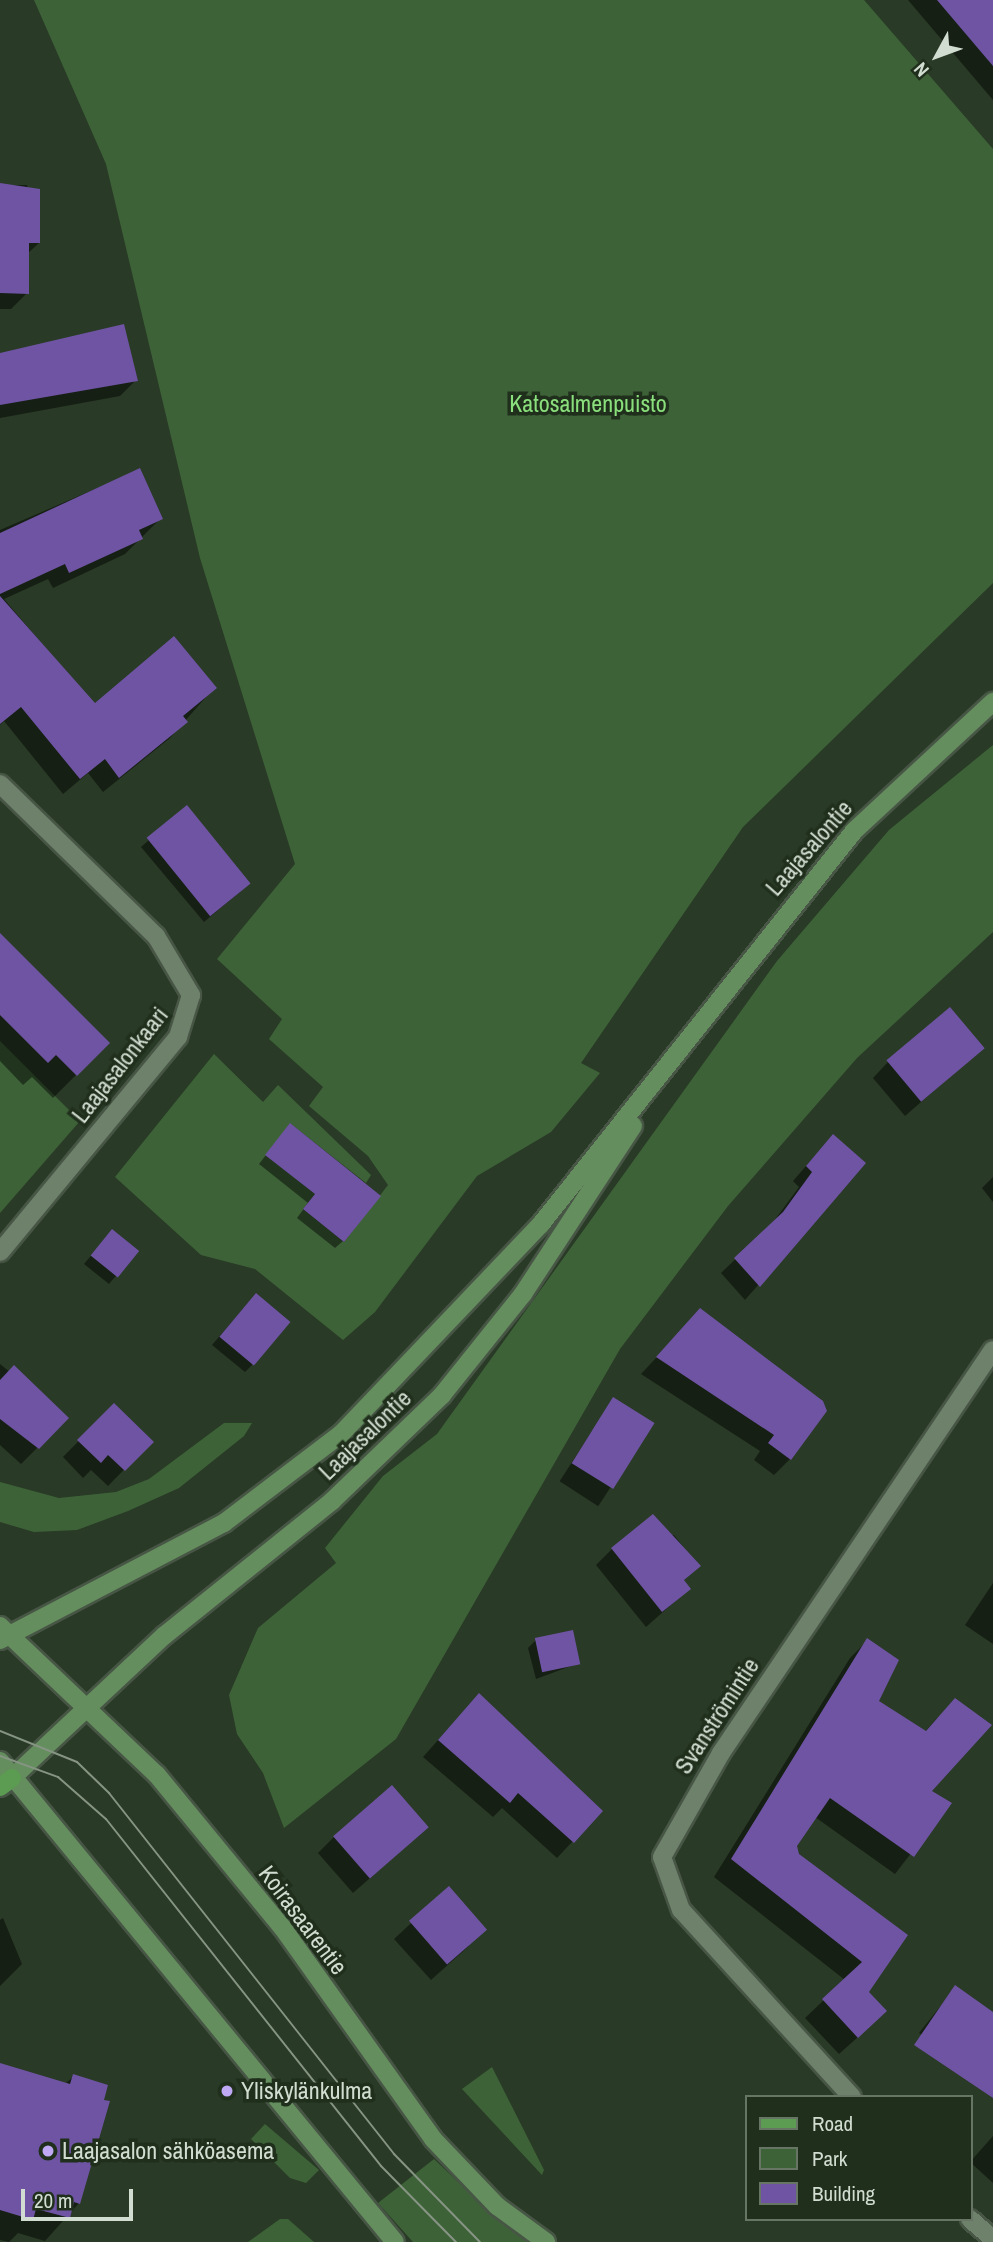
<!DOCTYPE html>
<meta charset="utf-8">
<style>
body{margin:0}
#map{position:relative;width:993px;height:2242px;overflow:hidden;background:#293a26;font-family:"Archivo Narrow",sans-serif}
div>[style]{position:absolute}
[style*='--x']{left:calc(var(--x)*1px);top:calc(var(--y)*1px);width:calc(var(--w)*1px);rotate:calc(var(--a)*1deg)}
.green>*{inset:0;background:#3e6238}
.shadow>*{inset:0;background:#0007;transform-origin:0 0}
.building>*{inset:0;background:#6f54a4;transform-origin:0 0}
.roads{filter:drop-shadow(2px 0 #475645) drop-shadow(-2px 0 #475645) drop-shadow(0 2px #475645) drop-shadow(0 -2px #475645)}
.street>*{height:18px;margin:-9px;padding:0 9px;transform-origin:9px;border-radius:9px;background:#6e816b}
.secondary>*{height:18px;margin:-9px;padding:0 9px;transform-origin:9px;border-radius:9px;background:#658e5e}
.primary>*{height:18px;margin:-9px;padding:0 9px;transform-origin:9px;border-radius:9px;background:#5c9b52}
.tram>*{height:2px;margin:-1px;padding:0 1px;transform-origin:1px;border-radius:1px;background:#869484}
.dots>*{width:19px;height:19px;translate:-50% -50%;box-sizing:border-box;border:4px solid #1f2f1c;border-radius:50%}
span{translate:-50% -50%;white-space:nowrap;text-align:center;line-height:1.15;-webkit-text-stroke:7px #1f2f1c;paint-order:stroke}
.park-label{font-size:24px;color:#8adf7c}
.street-label{font-size:24px;color:#d2ddd1}
.poi-label{font-size:24px;color:#d2ddd1}
.left{translate:0 -50%;text-align:left}
.legend{position:absolute;left:745px;top:2095px;width:228px;height:126px;box-sizing:border-box;background:#1f2f1c;border:2px solid #677564;margin:0;padding:9px 12px;list-style:none;font-size:21px;color:#d2ddd1}
.legend li{display:flex;align-items:center;gap:14px;height:35px}
.legend b{width:35px;border:2px solid #677564}
.north{position:absolute;left:902px;top:21px;width:70px;height:70px;-webkit-text-stroke:5px #1f2f1c;paint-order:stroke;rotate:229deg;font-size:19px;font-weight:700;line-height:28px;text-align:center;color:#d2ddd1}
.north::after{content:'';display:block;margin:auto;width:24px;height:32px;background:#d2ddd1;clip-path:polygon(50% 0,100% 100%,50% 72%,0 100%)}
.scale{position:absolute;left:21px;top:2189px;width:112px;height:32px;box-sizing:border-box;border:4px solid #d2ddd1;border-top:0;padding-left:9px;font-size:21px;line-height:24px;white-space:nowrap;color:#d2ddd1;-webkit-text-stroke:5px #1f2f1c;paint-order:stroke}
</style>
<div id="map">
<div class="green">
<i style="clip-path:polygon(34px 0,864px 0,993px 149px,993px 583px,743px 827px,581px 1063px,600px 1073px,551px 1132px,477px 1176px,375px 1312px,343px 1340px,255px 1269px,201px 1255px,115px 1177px,214px 1054px,263px 1102px,278px 1085px,371px 1175px,366px 1183px,291px 1124px,266px 1155px,315px 1194px,303px 1209px,344px 1242px,388px 1185px,368px 1156px,309px 1106px,323px 1087px,269px 1039px,282px 1019px,217px 959px,295px 864px,200px 558px,106px 164px)"></i>
<i style="clip-path:polygon(993px 745px,993px 932px,857px 1058px,728px 1206px,620px 1349px,396px 1739px,284px 1828px,263px 1773px,237px 1734px,229px 1695px,258px 1628px,336px 1563px,325px 1548px,383px 1476px,437px 1434px,777px 961px,889px 830px)"></i>
<i style="clip-path:polygon(0 1041px,80px 1121px,0 1213px)"></i>
<i style="clip-path:polygon(224px 1423px,252px 1423px,244px 1436px,179px 1488px,128px 1511px,77px 1530px,34px 1532px,0 1522px,0 1482px,59px 1498px,116px 1492px,149px 1479px)"></i>
<i style="clip-path:polygon(492px 2067px,544px 2170px,542px 2175px,462px 2089px)"></i>
<i style="clip-path:polygon(265px 2124px,319px 2170px,306px 2183px,290px 2178px,251px 2139px)"></i>
<i style="clip-path:polygon(434px 2159px,497px 2219px,528px 2242px,413px 2242px,378px 2203px)"></i>
<i style="clip-path:polygon(280px 2219px,288px 2219px,314px 2242px,248px 2242px)"></i>
</div>
<div class="shadow">
<i style="clip-path:polygon(908px 0,993px 0,993px 100px)"></i>
<i style="clip-path:polygon(0 185px,27px 185px,39px 243px,27px 254px,27px 293px,11px 309px,0 309px)"></i>
<i style="clip-path:polygon(0 354px,136px 380px,120px 396px,0 418px)"></i>
<i style="clip-path:polygon(139px 470px,161px 518px,125px 554px,53px 588px,48px 579px,4px 599px,94px 705px,214px 688px,170px 738px,103px 792px,88px 773px,63px 794px,4px 721px,0 725px,0 530px)"></i>
<i style="clip-path:polygon(149px 840px,241px 891px,204px 922px,141px 847px)"></i>
<i style="clip-path:polygon(0 960px,108px 1043px,53px 1098px,32px 1077px,23px 1085px,0 1061px)"></i>
<i style="clip-path:polygon(983px 1048px,905px 1116px,873px 1078px,888px 1062px)"></i>
<i style="clip-path:polygon(283px 1133px,343px 1241px,335px 1248px,297px 1218px,308px 1203px,259px 1164px)"></i>
<i style="clip-path:polygon(819px 1151px,864px 1163px,745px 1300px,721px 1273px,771px 1225px,799px 1187px,793px 1181px)"></i>
<i style="clip-path:polygon(993px 1177px,993px 1202px,982px 1188px)"></i>
<i style="clip-path:polygon(105px 1239px,137px 1251px,109px 1284px,84px 1264px)"></i>
<i style="clip-path:polygon(248px 1303px,252px 1365px,245px 1372px,212px 1345px)"></i>
<i style="clip-path:polygon(701px 1310px,790px 1459px,774px 1475px,754px 1460px,760px 1451px,641px 1374px)"></i>
<i style="clip-path:polygon(0 1364px,67px 1418px,21px 1464px,0 1445px)"></i>
<i style="left:613px;top:1399px;width:46px;height:98px;rotate:33deg"></i>
<i style="clip-path:polygon(114px 1405px,151px 1442px,108px 1486px,91px 1470px,83px 1478px,63px 1457px)"></i>
<i style="clip-path:polygon(674px 1535px,698px 1566px,683px 1581px,689px 1589px,646px 1627px,596px 1565px,612px 1549px)"></i>
<i style="clip-path:polygon(993px 1583px,993px 1644px,965px 1625px)"></i>
<i style="clip-path:polygon(536px 1640px,579px 1663px,536px 1679px,528px 1648px)"></i>
<i style="clip-path:polygon(867px 1641px,877px 1702px,924px 1733px,937px 1718px,929px 1791px,949px 1804px,895px 1874px,815px 1817px,796px 1846px,798px 1855px,905px 1936px,866px 1992px,867px 2029px,839px 2054px,805px 2018px,845px 1980px,714px 1877px,850px 1658px)"></i>
<i style="clip-path:polygon(463px 1712px,601px 1811px,557px 1858px,502px 1808px,493px 1817px,423px 1757px)"></i>
<i style="clip-path:polygon(334px 1837px,410px 1843px,353px 1893px,318px 1853px)"></i>
<i style="clip-path:polygon(449px 1888px,469px 1946px,431px 1980px,394px 1939px)"></i>
<i style="clip-path:polygon(3px 1918px,22px 1964px,0 1986px,0 1920px)"></i>
<i style="clip-path:polygon(955px 1988px,993px 2014px,993px 2087px,919px 2033px)"></i>
<i style="clip-path:polygon(0 2065px,65px 2084px,74px 2076px,79px 2203px,45px 2241px,18px 2233px,9px 2242px,0 2240px)"></i>
<i style="clip-path:polygon(993px 2136px,993px 2183px,970px 2162px)"></i>
</div>
<div class="building">
<i style="clip-path:polygon(937px 0,993px 0,993px 66px)"></i>
<i style="clip-path:polygon(0 183px,40px 189px,40px 243px,29px 243px,29px 294px,0 293px)"></i>
<i style="clip-path:polygon(124px 324px,138px 381px,0 405px,0 353px)"></i>
<i style="clip-path:polygon(140px 468px,163px 519px,139px 530px,143px 539px,69px 573px,65px 564px,0 594px,0 533px)"></i>
<i style="clip-path:polygon(0 596px,95px 703px,174px 636px,217px 688px,183px 716px,188px 722px,119px 778px,105px 759px,80px 779px,21px 707px,0 724px)"></i>
<i style="left:187px;top:805px;width:101px;height:52px;rotate:51deg"></i>
<i style="clip-path:polygon(0 933px,110px 1043px,77px 1076px,56px 1055px,48px 1063px,0 1015px)"></i>
<i style="left:950px;top:1007px;width:54px;height:83px;rotate:50deg"></i>
<i style="clip-path:polygon(290px 1123px,381px 1196px,344px 1242px,303px 1209px,315px 1194px,265px 1155px)"></i>
<i style="clip-path:polygon(833px 1134px,866px 1163px,760px 1287px,734px 1258px,783px 1212px,812px 1172px,806px 1166px)"></i>
<i style="left:112px;top:1229px;width:35px;height:34px;rotate:39deg"></i>
<i style="left:256px;top:1293px;width:45px;height:57px;rotate:40deg"></i>
<i style="clip-path:polygon(700px 1308px,823px 1401px,827px 1411px,791px 1460px,768px 1443px,774px 1435px,656px 1357px)"></i>
<i style="clip-path:polygon(14px 1365px,69px 1418px,39px 1449px,0 1419px,0 1380px)"></i>
<i style="left:613px;top:1397px;width:49px;height:78px;rotate:32deg"></i>
<i style="clip-path:polygon(114px 1403px,154px 1442px,125px 1471px,108px 1455px,101px 1463px,77px 1440px)"></i>
<i style="clip-path:polygon(653px 1514px,701px 1566px,684px 1580px,691px 1589px,662px 1612px,611px 1548px)"></i>
<i style="left:573px;top:1630px;width:35px;height:39px;rotate:78deg"></i>
<i style="clip-path:polygon(867px 1638px,899px 1660px,879px 1701px,926px 1731px,955px 1698px,992px 1725px,932px 1791px,952px 1803px,914px 1857px,830px 1798px,797px 1846px,799px 1854px,908px 1935px,869px 1992px,887px 2011px,858px 2038px,822px 1999px,862px 1962px,731px 1859px)"></i>
<i style="clip-path:polygon(479px 1693px,603px 1811px,574px 1843px,518px 1793px,510px 1803px,438px 1740px)"></i>
<i style="left:392px;top:1785px;width:56px;height:78px;rotate:49deg"></i>
<i style="left:449px;top:1886px;width:58px;height:53px;rotate:49deg"></i>
<i style="clip-path:polygon(955px 1985px,993px 2012px,993px 2098px,914px 2045px)"></i>
<i style="clip-path:polygon(0 2063px,70px 2084px,73px 2074px,108px 2085px,104px 2100px,110px 2101px,80px 2204px,74px 2202px,70px 2218px,36px 2209px,33px 2220px,0 2210px)"></i>
</div>
<div class="roads">
<div class="street">
<i style="--x:0;--y:784;--w:218;--a:44.3"></i>
<i style="--x:156;--y:936;--w:69;--a:59.3"></i>
<i style="--x:191;--y:995;--w:44;--a:107.2"></i>
<i style="--x:178;--y:1037;--w:279;--a:129.6"></i>
<i style="--x:852;--y:2097;--w:253;--a:-132.4"></i>
<i style="--x:681;--y:1910;--w:56;--a:-109.7"></i>
<i style="--x:662;--y:1857;--w:120;--a:-60.4"></i>
<i style="--x:721;--y:1753;--w:486;--a:-56"></i>
<i style="--x:970;--y:2219;--w:30;--a:41"></i>
</div>
<div class="secondary">
<i style="--x:0;--y:1626;--w:216;--a:43.5"></i>
<i style="--x:157;--y:1775;--w:197;--a:50.6"></i>
<i style="--x:282;--y:1927;--w:260;--a:54.5"></i>
<i style="--x:433;--y:2139;--w:93;--a:46.3"></i>
<i style="--x:497;--y:2206;--w:61;--a:36.3"></i>
<i style="--x:0;--y:1640;--w:253;--a:-27.6"></i>
<i style="--x:224;--y:1523;--w:147;--a:-37.3"></i>
<i style="--x:341;--y:1434;--w:290;--a:-46.4"></i>
<i style="--x:541;--y:1224;--w:502;--a:-51.46"></i>
<i style="--x:854;--y:831;--w:190;--a:-42.9"></i>
<i style="--x:0;--y:1761;--w:622;--a:50.61"></i>
<i style="--x:12;--y:1778;--w:209;--a:-43.1"></i>
<i style="--x:165;--y:1635;--w:214;--a:-38.7"></i>
<i style="--x:332;--y:1501;--w:153;--a:-43.9"></i>
<i style="--x:442;--y:1395;--w:129;--a:-51.3"></i>
<i style="--x:523;--y:1294;--w:201;--a:-56.8"></i>
</div>
<div class="primary">
<i style="--x:0;--y:1787;--w:15;--a:-37"></i>
</div>
</div>
<div class="tram">
<i style="--x:0;--y:1731;--w:83;--a:21.9"></i>
<i style="--x:77;--y:1762;--w:45;--a:44.1"></i>
<i style="--x:109;--y:1793;--w:460;--a:51.7"></i>
<i style="--x:394;--y:2154;--w:123;--a:45.7"></i>
<i style="--x:0;--y:1756;--w:62;--a:19.9"></i>
<i style="--x:58;--y:1777;--w:64;--a:41.2"></i>
<i style="--x:106;--y:1819;--w:443;--a:51.6"></i>
<i style="--x:381;--y:2166;--w:107;--a:45.4"></i>
</div>
<div class="dots">
<i style="left:227px;top:2091px;background:#bfa9f4"></i>
<i style="left:48px;top:2151px;background:#bfa9f4"></i>
</div>
<div class="park-label">
<span style="left:588px;top:404px">Katosalmenpuisto</span>
</div>
<div class="street-label">
<span style="left:809px;top:848px;rotate:-49deg">Laajasalontie</span>
<span style="left:120px;top:1065px;rotate:-52deg">Laajasalonkaari</span>
<span style="left:365px;top:1435px;rotate:-44deg">Laajasalontie</span>
<span style="left:717px;top:1716px;rotate:-57deg">Svanströmintie</span>
<span style="left:303px;top:1920px;rotate:53deg">Koirasaarentie</span>
</div>
<div class="poi-label">
<span class="left" style="left:241px;top:2091px">Yliskylänkulma</span>
<span class="left" style="left:62px;top:2151px">Laajasalon sähköasema</span>
</div>
<ul class="legend">
<li><b style="height:9px;background:#5c9b52"></b>Road</li>
<li><b style="height:19px;background:#3e6238"></b>Park</li>
<li><b style="height:19px;background:#6f54a4"></b>Building</li>
</ul>
<div class="north">N</div>
<div class="scale">20 m</div>
</div>
